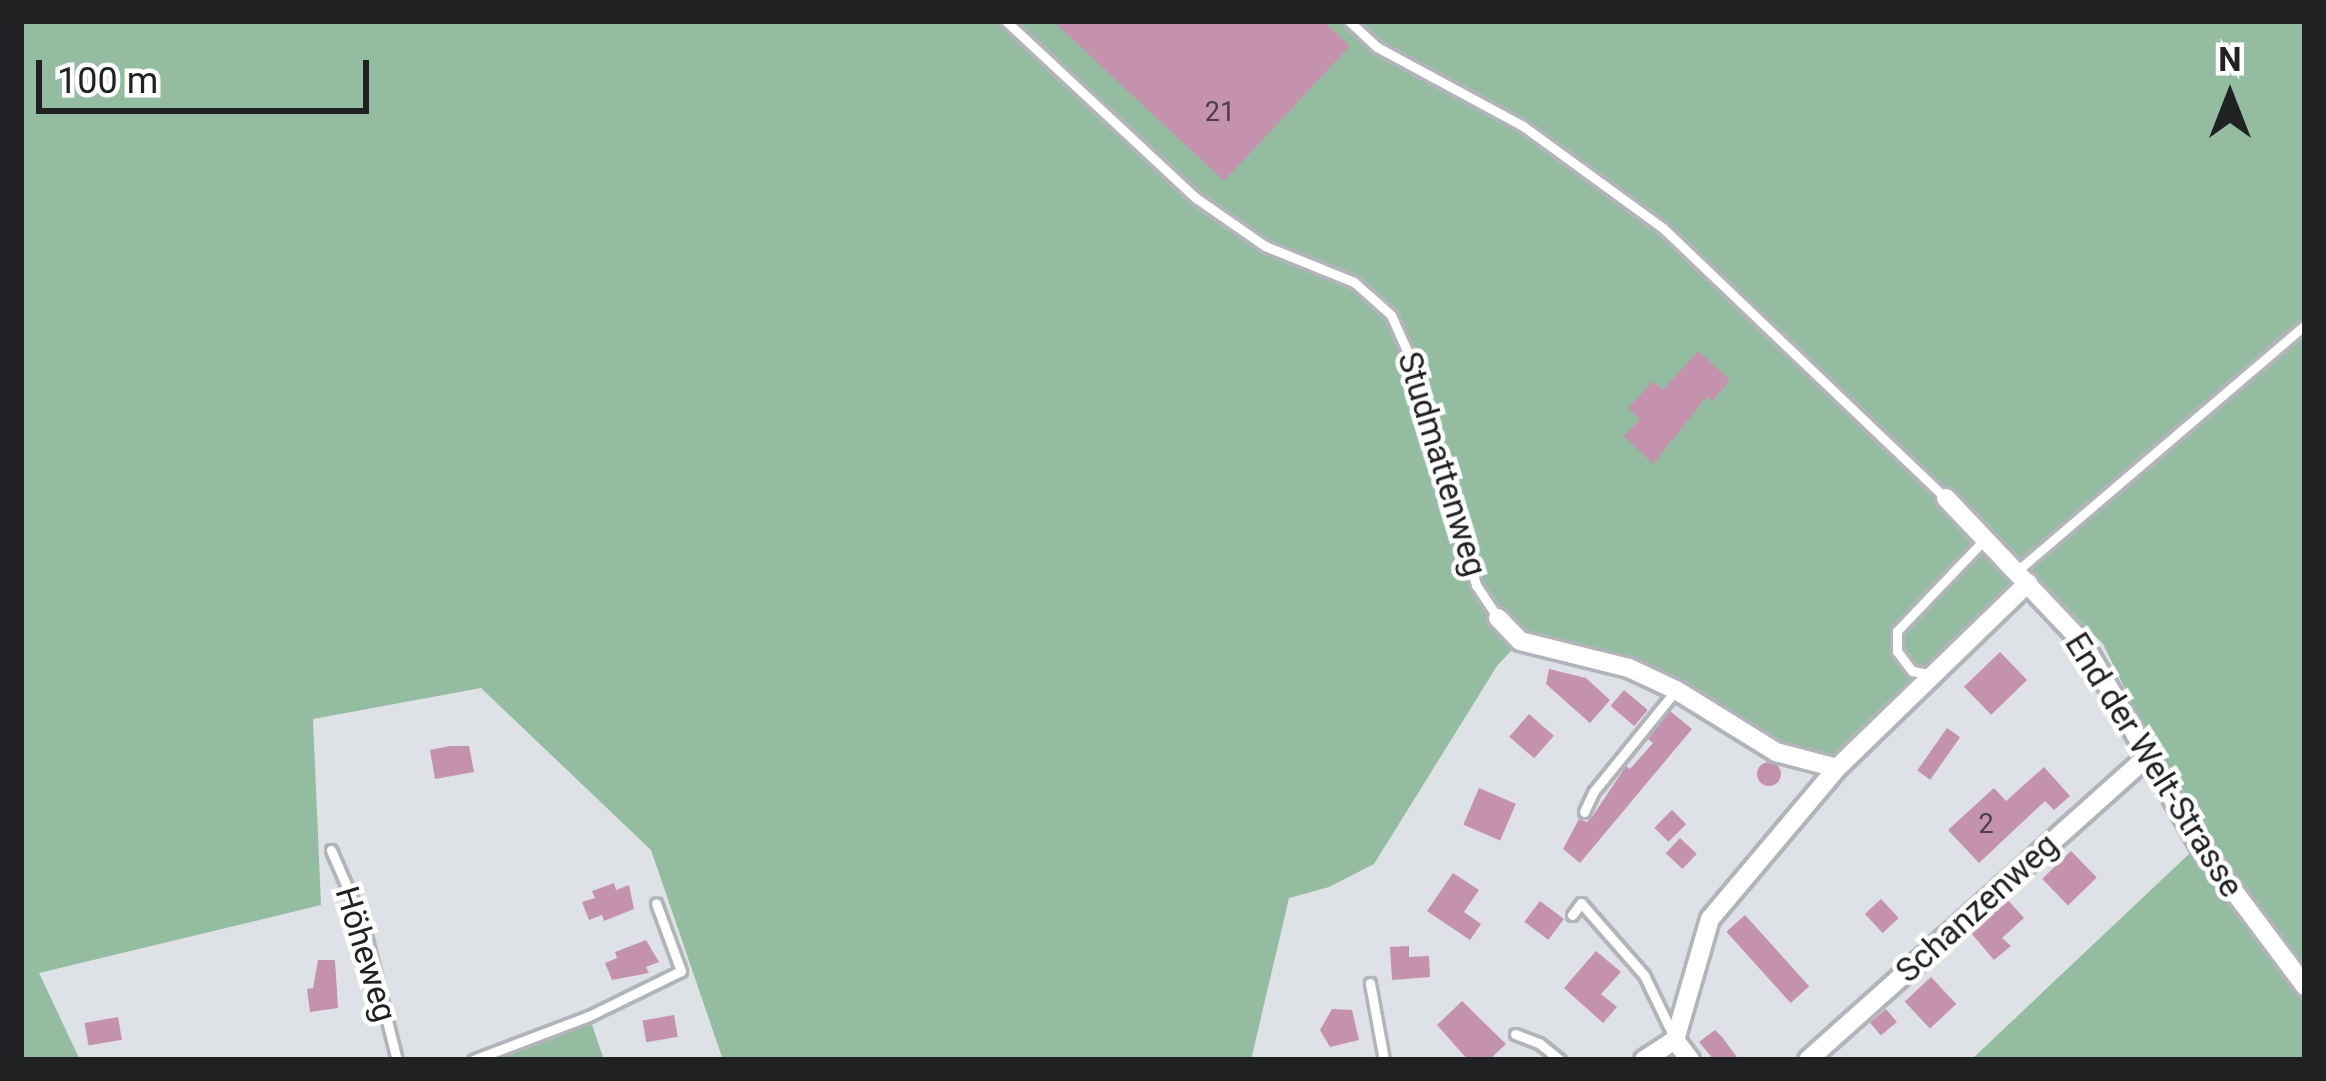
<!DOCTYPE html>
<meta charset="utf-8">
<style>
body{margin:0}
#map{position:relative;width:2326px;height:1081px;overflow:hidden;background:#dee1e6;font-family:Roboto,sans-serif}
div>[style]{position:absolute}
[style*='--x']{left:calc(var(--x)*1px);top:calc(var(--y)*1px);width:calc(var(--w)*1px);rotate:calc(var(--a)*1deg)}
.green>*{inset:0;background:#94bca1}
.building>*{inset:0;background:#c592ae;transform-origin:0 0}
.round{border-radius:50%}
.roads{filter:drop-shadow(3px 0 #b1b4b8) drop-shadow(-3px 0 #b1b4b8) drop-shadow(0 3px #b1b4b8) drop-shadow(0 -3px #b1b4b8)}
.lane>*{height:9px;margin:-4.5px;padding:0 4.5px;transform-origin:4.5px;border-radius:4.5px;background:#fff}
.street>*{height:18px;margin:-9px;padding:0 9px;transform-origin:9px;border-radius:9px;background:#fff}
span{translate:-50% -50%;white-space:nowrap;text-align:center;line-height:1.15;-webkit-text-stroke:9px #fff;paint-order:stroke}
.number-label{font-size:27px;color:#493d46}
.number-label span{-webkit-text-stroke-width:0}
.street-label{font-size:33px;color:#202123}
.frame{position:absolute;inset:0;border:24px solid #202123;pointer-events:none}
.north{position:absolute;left:2170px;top:36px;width:120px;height:120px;-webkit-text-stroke:9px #fff;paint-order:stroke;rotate:0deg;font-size:33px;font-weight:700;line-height:48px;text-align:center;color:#202123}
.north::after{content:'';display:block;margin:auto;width:42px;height:54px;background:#202123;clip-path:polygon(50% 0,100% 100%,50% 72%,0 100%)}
.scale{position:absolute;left:36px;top:60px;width:333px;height:54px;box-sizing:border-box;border:6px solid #202123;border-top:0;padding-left:15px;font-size:36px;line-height:42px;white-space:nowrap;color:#202123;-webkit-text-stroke:9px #fff;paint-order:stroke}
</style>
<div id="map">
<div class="green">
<i style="clip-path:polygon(21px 21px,2305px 21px,2305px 1060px,1971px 1060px,2207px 837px,2157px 754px,2103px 644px,2025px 565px,2028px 583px,1837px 768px,1804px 762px,1676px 690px,1520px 641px,1497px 666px,1374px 864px,1329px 887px,1289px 898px,1251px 1060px,723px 1060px,651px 850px,481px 688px,313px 719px,321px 905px,39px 973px,80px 1060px,21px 1060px)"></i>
<i style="clip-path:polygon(589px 1016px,604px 1060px,473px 1060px)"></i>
</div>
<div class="building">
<i style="clip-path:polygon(1053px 21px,1323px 21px,1350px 46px,1224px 181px)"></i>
<i style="clip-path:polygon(1698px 351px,1730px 380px,1712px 401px,1707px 396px,1653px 464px,1624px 436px,1640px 419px,1628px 408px,1653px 381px,1663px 390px)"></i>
<i style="left:2000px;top:652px;width:39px;height:50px;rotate:46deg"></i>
<i style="clip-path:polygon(1549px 669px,1586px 678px,1610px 700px,1590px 723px,1546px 684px)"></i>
<i style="left:1624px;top:690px;width:31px;height:21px;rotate:40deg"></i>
<i style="clip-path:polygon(1670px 711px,1692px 729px,1580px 863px,1563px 849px,1579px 819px,1587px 822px,1592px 817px,1626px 766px,1630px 769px,1653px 743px,1648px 739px)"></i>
<i style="left:1529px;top:714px;width:33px;height:30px;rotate:41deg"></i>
<i style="left:1947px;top:728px;width:16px;height:52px;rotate:35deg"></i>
<i style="clip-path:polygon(450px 746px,469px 746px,474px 772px,435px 779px,430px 750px)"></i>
<i class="round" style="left:1757px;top:762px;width:24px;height:24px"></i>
<i style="clip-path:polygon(2044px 767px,2070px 796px,2054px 810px,2045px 801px,1979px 863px,1948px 830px,1994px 788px,2006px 801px)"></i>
<i style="left:1479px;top:788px;width:40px;height:40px;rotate:23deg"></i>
<i style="left:1672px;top:810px;width:20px;height:25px;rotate:45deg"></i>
<i style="left:1680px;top:838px;width:23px;height:21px;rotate:43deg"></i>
<i style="left:2071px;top:851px;width:37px;height:40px;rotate:46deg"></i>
<i style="clip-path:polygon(1453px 873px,1479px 890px,1464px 912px,1481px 924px,1470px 940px,1427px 911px)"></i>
<i style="clip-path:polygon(614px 883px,616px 890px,629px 885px,634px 909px,604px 921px,602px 915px,589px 920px,582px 902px,595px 898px,592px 891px)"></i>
<i style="left:1881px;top:899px;width:26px;height:22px;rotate:47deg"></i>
<i style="clip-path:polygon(2008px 900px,2024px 918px,2002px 938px,2011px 946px,1994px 960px,1971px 933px)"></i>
<i style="left:1540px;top:901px;width:30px;height:26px;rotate:37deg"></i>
<i style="left:1745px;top:915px;width:96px;height:25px;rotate:48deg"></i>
<i style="clip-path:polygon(646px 940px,659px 962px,646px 967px,649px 973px,612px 980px,605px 963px,617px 958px,615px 952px)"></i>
<i style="clip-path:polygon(1409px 946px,1409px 957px,1429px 956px,1430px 977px,1392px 980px,1390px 947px)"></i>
<i style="clip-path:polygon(1596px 951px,1621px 972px,1601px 994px,1617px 1007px,1603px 1023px,1564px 988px)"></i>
<i style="clip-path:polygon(318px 960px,335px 960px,338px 1008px,310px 1012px,307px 989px,313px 988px)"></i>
<i style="left:1931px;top:977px;width:37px;height:36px;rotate:47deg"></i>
<i style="clip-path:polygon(1462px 1001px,1506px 1044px,1489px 1060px,1468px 1060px,1437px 1025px)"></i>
<i style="clip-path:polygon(1332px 1009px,1352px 1010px,1359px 1040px,1330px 1047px,1320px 1030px)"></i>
<i style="left:1886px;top:1009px;width:17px;height:21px;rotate:50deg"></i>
<i style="left:674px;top:1015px;width:22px;height:32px;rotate:80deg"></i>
<i style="left:118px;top:1017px;width:23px;height:34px;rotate:80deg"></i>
<i style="clip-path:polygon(1715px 1030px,1722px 1037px,1739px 1060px,1714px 1060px,1699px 1042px)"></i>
</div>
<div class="roads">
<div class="lane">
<i style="--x:1006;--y:21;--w:260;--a:43"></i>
<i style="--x:1196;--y:198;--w:84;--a:34.8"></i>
<i style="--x:1265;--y:246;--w:96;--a:22"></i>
<i style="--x:1354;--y:282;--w:50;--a:41.7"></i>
<i style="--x:1391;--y:315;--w:69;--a:66"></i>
<i style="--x:1419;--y:378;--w:215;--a:74.6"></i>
<i style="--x:1476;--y:585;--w:40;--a:56"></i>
<i style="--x:1349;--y:21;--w:38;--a:43"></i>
<i style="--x:1377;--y:47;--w:166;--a:28.4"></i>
<i style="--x:1523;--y:126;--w:173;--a:36.1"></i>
<i style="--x:1663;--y:228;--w:391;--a:43.7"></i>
<i style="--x:2017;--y:571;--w:379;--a:-40.5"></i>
<i style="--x:1929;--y:674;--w:17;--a:-170"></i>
<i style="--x:1912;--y:671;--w:25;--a:-127"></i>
<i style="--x:1897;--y:651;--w:20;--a:-90"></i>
<i style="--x:1897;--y:631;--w:127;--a:-46.3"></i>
<i style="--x:1584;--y:812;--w:23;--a:-65"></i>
<i style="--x:1594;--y:791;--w:130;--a:-50.9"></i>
<i style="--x:331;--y:850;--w:81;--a:66.6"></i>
<i style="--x:363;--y:924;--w:140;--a:76"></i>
<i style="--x:1572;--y:915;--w:15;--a:-53"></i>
<i style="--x:1581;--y:903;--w:96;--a:48.8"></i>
<i style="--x:1644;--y:975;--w:67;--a:64.2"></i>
<i style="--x:1370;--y:983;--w:78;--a:79.7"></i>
<i style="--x:1515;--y:1034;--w:26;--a:21"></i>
<i style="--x:1539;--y:1043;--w:27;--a:39"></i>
<i style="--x:473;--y:1060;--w:124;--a:-20.8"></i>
<i style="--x:589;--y:1016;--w:102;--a:-26.1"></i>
<i style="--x:681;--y:971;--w:72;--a:-110.2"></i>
</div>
<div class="street">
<i style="--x:1946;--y:498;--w:199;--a:46.6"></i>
<i style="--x:2083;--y:643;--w:231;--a:60.1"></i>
<i style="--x:2198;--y:843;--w:179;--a:53.2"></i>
<i style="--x:1498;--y:618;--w:32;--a:46"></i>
<i style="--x:1520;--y:641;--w:112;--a:13.9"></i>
<i style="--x:1629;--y:668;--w:52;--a:25.1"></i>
<i style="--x:1676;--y:690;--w:118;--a:31.8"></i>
<i style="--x:1776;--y:752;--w:63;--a:14.7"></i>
<i style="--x:1675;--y:1040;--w:25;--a:53"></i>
<i style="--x:1644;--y:1060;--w:37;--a:-33"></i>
<i style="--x:1675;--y:1040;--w:126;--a:-73.9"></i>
<i style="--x:1710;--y:919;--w:197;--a:-49.9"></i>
<i style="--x:1837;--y:768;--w:266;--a:-44.1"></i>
<i style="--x:1808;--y:1060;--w:455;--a:-41.8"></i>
</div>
</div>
<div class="number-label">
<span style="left:1220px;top:113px">21</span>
<span style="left:1986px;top:825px">2</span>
</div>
<div class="street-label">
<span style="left:1442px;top:464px;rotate:73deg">Studmattenweg</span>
<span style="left:2154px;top:765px;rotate:58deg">End der Welt-Strasse</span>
<span style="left:1977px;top:908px;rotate:-42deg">Schanzenweg</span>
<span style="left:366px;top:954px;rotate:73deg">Höheweg</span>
</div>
<div class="frame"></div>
<div class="north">N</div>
<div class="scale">100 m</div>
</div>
